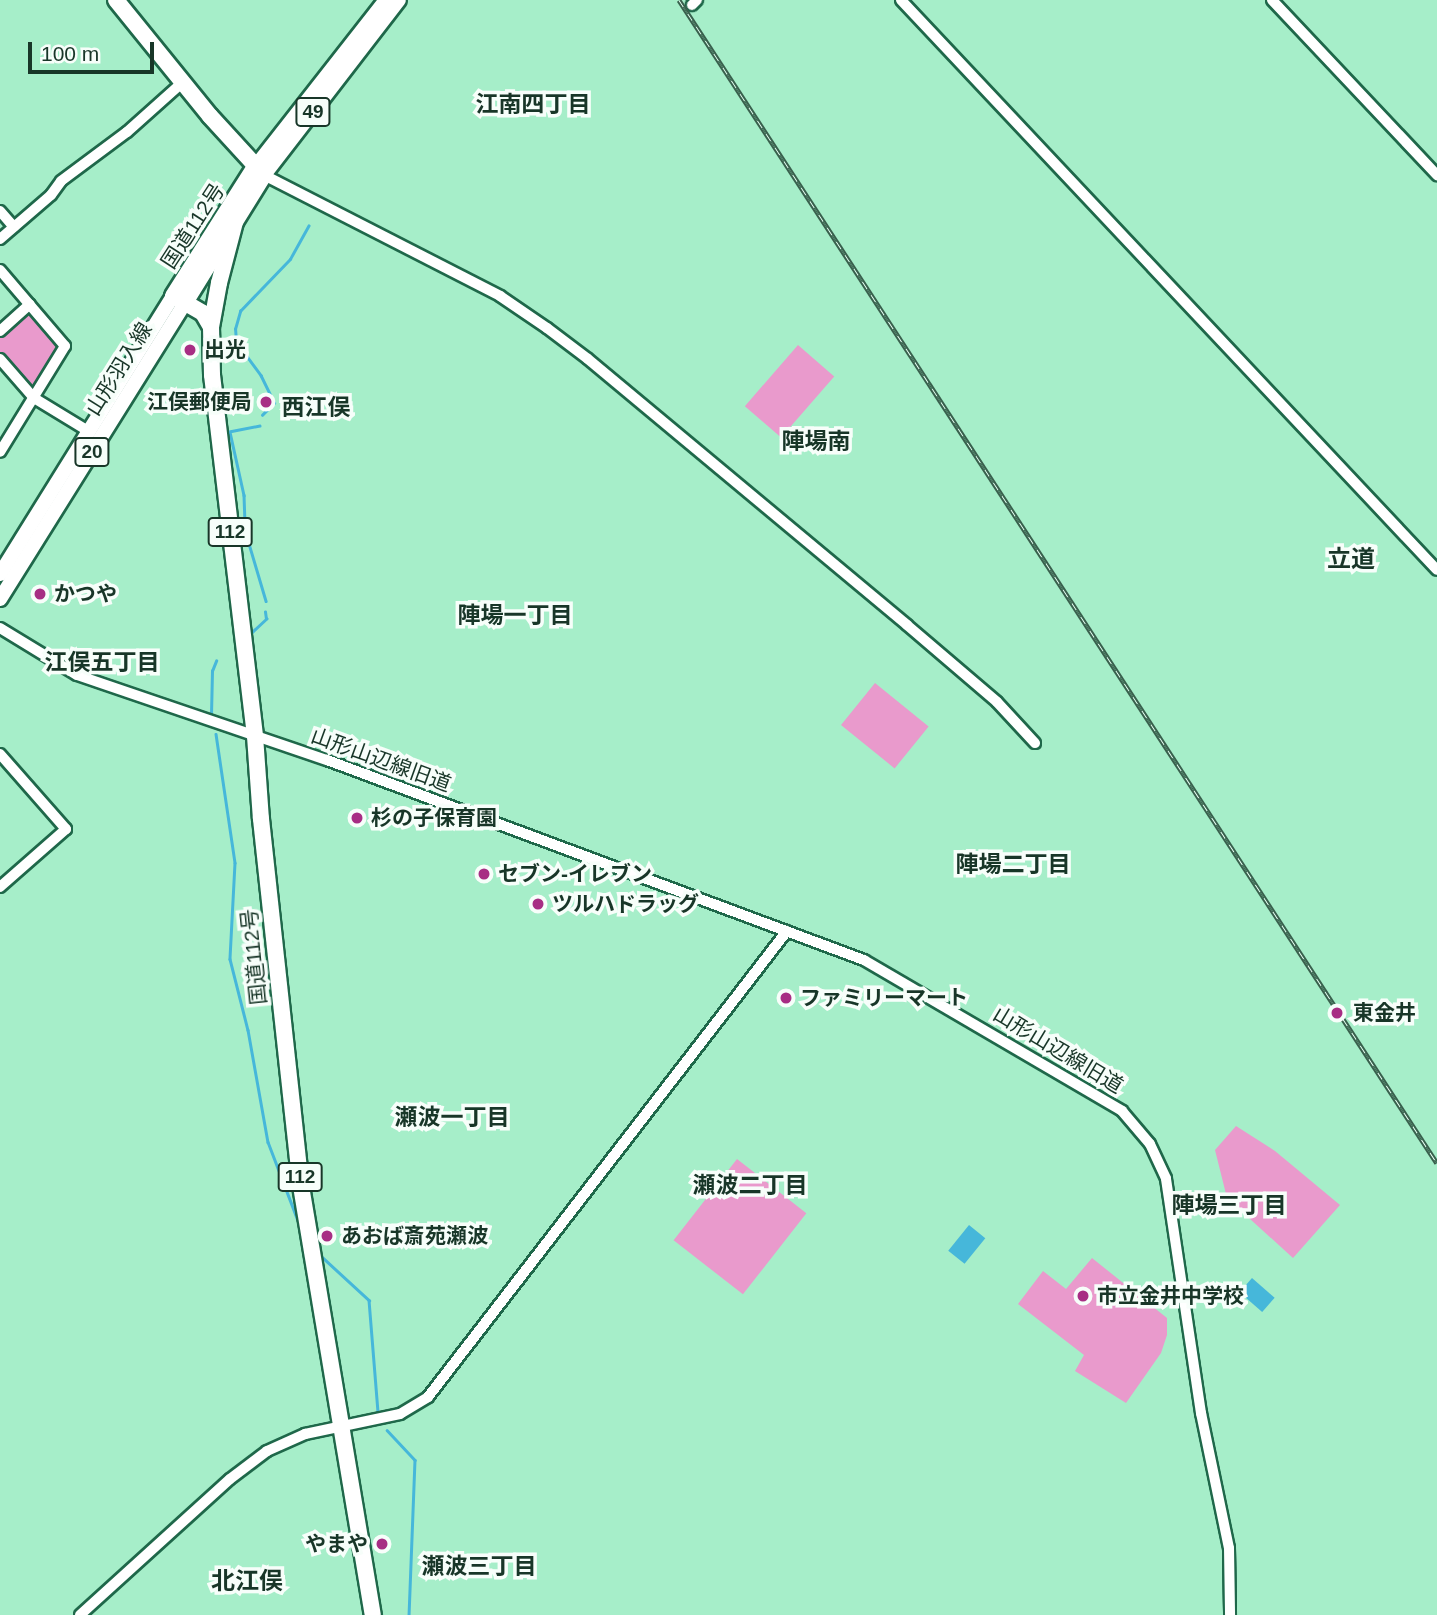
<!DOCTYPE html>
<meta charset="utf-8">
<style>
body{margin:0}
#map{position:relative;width:1437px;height:1615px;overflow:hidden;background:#a6eec9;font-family:Arial,"Noto Sans JP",sans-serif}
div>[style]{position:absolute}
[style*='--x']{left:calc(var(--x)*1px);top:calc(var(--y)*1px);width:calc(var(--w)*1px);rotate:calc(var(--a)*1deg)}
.green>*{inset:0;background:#e99acc;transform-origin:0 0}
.water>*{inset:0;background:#46b7da;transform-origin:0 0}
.stream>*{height:2.5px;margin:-1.25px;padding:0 1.25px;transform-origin:1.25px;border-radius:1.25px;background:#46b7da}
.roads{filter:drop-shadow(2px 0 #1f684a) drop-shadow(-2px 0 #1f684a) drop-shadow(0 2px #1f684a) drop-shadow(0 -2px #1f684a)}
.minor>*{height:10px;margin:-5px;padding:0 5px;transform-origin:5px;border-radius:5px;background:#fff}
.major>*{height:14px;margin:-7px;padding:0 7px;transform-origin:7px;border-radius:7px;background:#fff}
.highway>*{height:16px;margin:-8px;padding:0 8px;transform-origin:8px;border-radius:8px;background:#fff}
.rail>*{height:5px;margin-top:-2.5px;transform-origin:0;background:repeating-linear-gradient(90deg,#f7fefa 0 8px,#39604d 0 16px);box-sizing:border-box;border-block:2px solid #39604d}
.dots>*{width:19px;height:19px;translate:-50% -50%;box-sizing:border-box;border:4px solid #f7fefa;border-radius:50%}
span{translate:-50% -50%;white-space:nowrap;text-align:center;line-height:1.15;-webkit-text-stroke:7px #f7fefa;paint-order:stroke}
.shield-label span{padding:2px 5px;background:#f7fefa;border:2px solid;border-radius:5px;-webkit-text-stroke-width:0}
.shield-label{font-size:19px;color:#183628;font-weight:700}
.street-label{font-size:21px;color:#183628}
.poi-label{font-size:21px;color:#183628;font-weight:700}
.left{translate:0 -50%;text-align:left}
.right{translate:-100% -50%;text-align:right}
.neighbourhood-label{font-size:23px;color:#183628;font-weight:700}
.quarter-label{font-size:24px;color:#183628;font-weight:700}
.scale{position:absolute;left:28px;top:42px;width:126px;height:32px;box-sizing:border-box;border:4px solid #183628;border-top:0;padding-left:9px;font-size:21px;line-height:24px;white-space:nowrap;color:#183628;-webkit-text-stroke:5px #f7fefa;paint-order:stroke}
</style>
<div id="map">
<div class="green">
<i style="clip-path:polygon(30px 304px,65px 346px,34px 398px,0 359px,0 331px)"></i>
<i style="left:798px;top:345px;width:48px;height:81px;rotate:41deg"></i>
<i style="left:875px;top:683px;width:69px;height:54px;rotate:39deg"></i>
<i style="clip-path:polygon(1236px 1126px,1275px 1151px,1340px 1205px,1293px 1258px,1227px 1198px,1215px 1150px)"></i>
<i style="left:737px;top:1159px;width:88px;height:103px;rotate:38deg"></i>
<i style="clip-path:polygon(1092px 1258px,1167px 1318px,1167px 1335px,1161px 1353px,1126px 1403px,1075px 1371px,1084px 1355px,1018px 1304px,1043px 1271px,1066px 1289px)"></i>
</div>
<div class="water">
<i style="left:969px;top:1225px;width:21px;height:33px;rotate:39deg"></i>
<i style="left:1252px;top:1278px;width:30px;height:19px;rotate:41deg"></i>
</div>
<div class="stream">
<i style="--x:262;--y:415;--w:17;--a:-45"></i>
<i style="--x:274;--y:403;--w:30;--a:-116"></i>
<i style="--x:261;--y:376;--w:42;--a:-126.3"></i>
<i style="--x:236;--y:342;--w:13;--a:-94"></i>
<i style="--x:235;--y:329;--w:19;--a:-74"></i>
<i style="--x:240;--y:311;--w:72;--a:-46.1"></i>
<i style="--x:290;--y:259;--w:38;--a:-61"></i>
<i style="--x:260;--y:426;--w:31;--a:169"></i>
<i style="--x:230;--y:432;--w:65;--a:77.5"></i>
<i style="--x:244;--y:495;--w:35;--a:88"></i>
<i style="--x:245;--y:530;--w:74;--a:73.5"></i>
<i style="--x:251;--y:633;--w:21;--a:-43"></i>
<i style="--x:266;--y:619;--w:7;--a:-98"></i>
<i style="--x:211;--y:715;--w:44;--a:-88.7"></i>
<i style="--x:212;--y:671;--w:11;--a:-68"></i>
<i style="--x:216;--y:734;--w:130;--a:81.6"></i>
<i style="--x:235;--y:863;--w:96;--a:93"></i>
<i style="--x:230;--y:959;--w:73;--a:75.8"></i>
<i style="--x:248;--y:1030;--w:114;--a:79.9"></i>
<i style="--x:268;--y:1142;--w:90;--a:69.1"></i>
<i style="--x:320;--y:1255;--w:67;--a:42.6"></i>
<i style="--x:369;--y:1300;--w:112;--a:85.4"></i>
<i style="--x:387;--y:1430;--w:41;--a:47"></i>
<i style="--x:415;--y:1460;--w:155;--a:92.2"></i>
</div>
<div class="roads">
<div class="minor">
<i style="--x:901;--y:0;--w:782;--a:46.76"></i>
<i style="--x:1272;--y:0;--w:241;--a:46.7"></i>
<i style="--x:692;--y:5;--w:7;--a:-45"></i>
<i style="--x:264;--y:175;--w:265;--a:27.1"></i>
<i style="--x:500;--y:296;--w:57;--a:34.2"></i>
<i style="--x:547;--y:328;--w:51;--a:37.1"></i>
<i style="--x:588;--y:359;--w:415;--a:39.8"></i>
<i style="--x:907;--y:625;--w:118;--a:40.5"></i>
<i style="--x:997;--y:702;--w:56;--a:47.2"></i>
<i style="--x:0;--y:211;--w:21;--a:49"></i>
<i style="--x:0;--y:239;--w:67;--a:-40.8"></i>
<i style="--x:51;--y:195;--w:17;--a:-54"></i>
<i style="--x:61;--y:181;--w:82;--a:-36.6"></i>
<i style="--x:127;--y:132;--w:75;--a:-41.8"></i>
<i style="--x:0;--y:270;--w:100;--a:49.5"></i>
<i style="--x:65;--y:346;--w:124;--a:121.5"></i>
<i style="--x:0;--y:331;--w:40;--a:-42"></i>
<i style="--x:0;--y:359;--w:52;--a:48.9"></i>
<i style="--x:34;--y:398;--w:63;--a:31.4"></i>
<i style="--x:0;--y:628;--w:90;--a:31.4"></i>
<i style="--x:77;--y:675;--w:264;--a:18.8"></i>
<i style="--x:327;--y:760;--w:573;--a:20.43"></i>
<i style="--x:864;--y:960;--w:299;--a:30.3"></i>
<i style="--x:1122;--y:1111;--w:43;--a:49.7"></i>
<i style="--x:1150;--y:1144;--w:38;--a:65"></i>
<i style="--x:1166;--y:1179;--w:237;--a:81.5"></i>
<i style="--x:1201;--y:1413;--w:138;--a:78.3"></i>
<i style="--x:1229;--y:1548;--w:67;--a:89.1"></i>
<i style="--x:0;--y:754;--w:100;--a:48.7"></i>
<i style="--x:66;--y:829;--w:88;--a:138.7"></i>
<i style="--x:80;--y:1615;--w:202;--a:-42.2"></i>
<i style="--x:230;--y:1479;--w:46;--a:-37.1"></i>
<i style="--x:267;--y:1451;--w:42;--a:-24.1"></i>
<i style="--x:305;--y:1434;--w:97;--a:-11.9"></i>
<i style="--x:400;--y:1414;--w:33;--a:-31"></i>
<i style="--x:428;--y:1397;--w:588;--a:-52.39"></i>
</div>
<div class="major">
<i style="--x:255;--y:167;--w:212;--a:-51.9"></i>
<i style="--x:264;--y:175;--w:221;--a:-52.4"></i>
<i style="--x:0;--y:574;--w:327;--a:-58.1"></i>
<i style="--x:0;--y:599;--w:348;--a:-58"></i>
</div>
<div class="highway">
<i style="--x:116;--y:0;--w:149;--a:51"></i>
<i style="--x:210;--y:116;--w:80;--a:47.5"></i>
<i style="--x:264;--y:175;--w:152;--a:121.8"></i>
<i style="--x:235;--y:222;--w:63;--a:104.7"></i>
<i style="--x:219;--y:283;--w:45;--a:100.3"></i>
<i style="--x:211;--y:327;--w:48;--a:88.8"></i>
<i style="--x:212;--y:375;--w:364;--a:83.2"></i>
<i style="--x:255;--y:736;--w:83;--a:85.9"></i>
<i style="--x:261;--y:819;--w:363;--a:83.8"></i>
<i style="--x:300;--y:1180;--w:441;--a:80.5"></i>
<i style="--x:211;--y:327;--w:16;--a:-120"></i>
<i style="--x:203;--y:313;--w:34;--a:-150"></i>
<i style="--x:173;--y:296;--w:153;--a:-57.6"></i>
</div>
</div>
<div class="rail">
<i style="--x:679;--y:0;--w:1388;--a:56.91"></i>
</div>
<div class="dots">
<i style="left:190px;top:350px;background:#a72e84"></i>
<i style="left:266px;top:402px;background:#a72e84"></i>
<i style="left:40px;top:594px;background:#a72e84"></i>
<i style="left:357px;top:818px;background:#a72e84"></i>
<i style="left:484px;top:874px;background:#a72e84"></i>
<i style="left:538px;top:904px;background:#a72e84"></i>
<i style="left:786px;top:998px;background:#a72e84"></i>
<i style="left:1337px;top:1013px;background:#a72e84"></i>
<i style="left:327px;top:1236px;background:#a72e84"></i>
<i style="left:1083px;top:1296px;background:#a72e84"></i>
<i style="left:382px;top:1544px;background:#a72e84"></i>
</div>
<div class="shield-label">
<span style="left:313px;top:112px">49</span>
<span style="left:92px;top:452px">20</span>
<span style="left:230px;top:532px">112</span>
<span style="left:300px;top:1177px">112</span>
</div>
<div class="street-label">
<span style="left:193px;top:226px;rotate:-57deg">国道112号</span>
<span style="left:119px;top:369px;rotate:-58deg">山形羽入線</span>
<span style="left:381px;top:760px;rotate:20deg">山形山辺線旧道</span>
<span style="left:254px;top:957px;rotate:-96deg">国道112号</span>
<span style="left:1058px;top:1050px;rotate:31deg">山形山辺線旧道</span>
</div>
<div class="poi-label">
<span class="left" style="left:204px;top:350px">出光</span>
<span class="right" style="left:252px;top:402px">江俣郵便局</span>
<span class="left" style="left:54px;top:594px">かつや</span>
<span class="left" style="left:371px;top:818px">杉の子保育園</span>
<span class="left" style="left:498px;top:874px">セブン-イレブン</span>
<span class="left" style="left:552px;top:904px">ツルハドラッグ</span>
<span class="left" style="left:800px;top:998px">ファミリーマート</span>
<span class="left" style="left:1353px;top:1013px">東金井</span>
<span class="left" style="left:341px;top:1236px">あおば斎苑瀬波</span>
<span class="left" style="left:1097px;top:1296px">市立金井中学校</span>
<span class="right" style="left:368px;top:1544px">やまや</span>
</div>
<div class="neighbourhood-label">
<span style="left:533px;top:104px">江南四丁目</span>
<span style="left:316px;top:407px">西江俣</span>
<span style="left:816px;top:441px">陣場南</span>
<span style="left:515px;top:615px">陣場一丁目</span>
<span style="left:102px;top:662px">江俣五丁目</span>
<span style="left:1013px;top:864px">陣場二丁目</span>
<span style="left:452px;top:1117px">瀬波一丁目</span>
<span style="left:750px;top:1185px">瀬波二丁目</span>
<span style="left:1229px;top:1205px">陣場三丁目</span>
<span style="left:479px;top:1566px">瀬波三丁目</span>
</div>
<div class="quarter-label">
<span style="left:1351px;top:559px">立道</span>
<span style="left:247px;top:1581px">北江俣</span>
</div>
<div class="scale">100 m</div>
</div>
